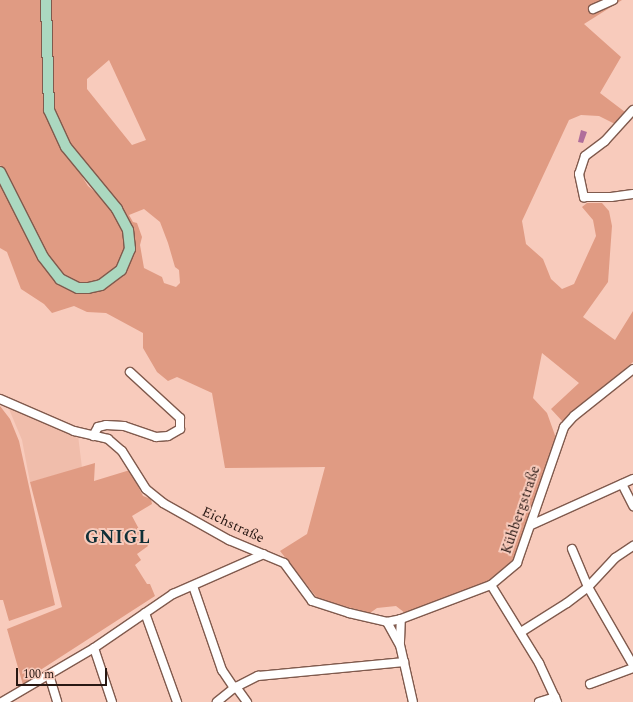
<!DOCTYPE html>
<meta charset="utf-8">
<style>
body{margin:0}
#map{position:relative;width:633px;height:702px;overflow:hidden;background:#f8cbbc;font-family:Spectral,serif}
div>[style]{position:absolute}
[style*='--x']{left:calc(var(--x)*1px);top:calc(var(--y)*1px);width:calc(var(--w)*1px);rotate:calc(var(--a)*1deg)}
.built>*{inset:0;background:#f0bdab}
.green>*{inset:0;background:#e09b83}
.water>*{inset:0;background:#b06e9b}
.roads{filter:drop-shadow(1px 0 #805a4d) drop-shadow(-1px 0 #805a4d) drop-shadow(0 1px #805a4d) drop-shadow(0 -1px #805a4d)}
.minor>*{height:8px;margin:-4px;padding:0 4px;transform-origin:4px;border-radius:4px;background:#fff}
.major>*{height:10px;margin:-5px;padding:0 5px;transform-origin:5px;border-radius:5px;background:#abd8c0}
span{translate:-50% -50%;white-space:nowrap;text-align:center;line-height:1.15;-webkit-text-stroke:4px #f8cbbc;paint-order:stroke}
.street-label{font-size:14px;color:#281813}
.district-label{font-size:18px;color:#0f2f37;font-weight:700;letter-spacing:1px}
.scale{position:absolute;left:16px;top:668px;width:91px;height:18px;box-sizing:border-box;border:2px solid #281813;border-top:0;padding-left:5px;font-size:12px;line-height:14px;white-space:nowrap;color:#281813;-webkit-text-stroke:3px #f8cbbc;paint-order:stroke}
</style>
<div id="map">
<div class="built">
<i style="clip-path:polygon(9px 409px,25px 413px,78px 435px,82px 468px,30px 482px,22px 440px)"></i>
</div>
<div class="green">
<i style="clip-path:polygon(0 0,42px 0,45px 28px,42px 85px,44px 109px,50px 125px,88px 186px,109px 204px,125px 235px,125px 254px,117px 269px,100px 281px,80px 283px,60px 274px,48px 259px,0 165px)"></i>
<i style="clip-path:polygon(evenodd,50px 0,622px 0,584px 24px,621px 57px,600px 93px,625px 112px,615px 124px,599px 116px,581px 115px,569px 120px,522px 221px,526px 244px,543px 259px,551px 279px,562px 289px,574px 284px,596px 236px,593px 220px,582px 207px,587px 203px,602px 203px,609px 211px,612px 226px,608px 282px,583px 317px,615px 340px,633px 311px,633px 362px,563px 422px,551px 409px,579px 383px,542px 353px,533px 398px,547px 413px,556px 438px,518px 557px,490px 582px,405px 613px,396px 606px,377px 608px,370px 613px,318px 599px,280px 551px,307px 534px,325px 467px,225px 468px,212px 393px,177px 377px,168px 381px,157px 372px,143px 348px,143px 333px,106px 313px,87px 312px,74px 306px,52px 313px,44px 304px,21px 289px,7px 252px,0 248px,0 179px,41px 263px,60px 285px,75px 291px,104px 288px,123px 274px,135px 253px,131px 226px,71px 146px,54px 114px,50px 89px,52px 29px,50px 0,109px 60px,146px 140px,132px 145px,87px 89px,87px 79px,109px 60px,50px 0,144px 209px,160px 222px,168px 243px,175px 267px,179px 270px,180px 283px,176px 287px,164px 283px,162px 277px,144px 268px,140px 245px,142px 237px,137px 223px,133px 222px,129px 215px,144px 209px)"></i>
<i style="clip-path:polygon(0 406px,10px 419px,19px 441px,55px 605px,9px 621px,3px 600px,0 600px)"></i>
<i style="clip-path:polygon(95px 463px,94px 481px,130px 470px,143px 496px,151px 499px,152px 504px,132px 516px,148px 546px,137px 554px,141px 560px,135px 565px,147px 584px,150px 584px,155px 596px,28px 678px,30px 683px,23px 685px,7px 629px,62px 607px,30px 482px)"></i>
</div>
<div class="water">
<i style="clip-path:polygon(581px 130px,587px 132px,583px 143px,578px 142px)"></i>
</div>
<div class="roads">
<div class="minor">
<i style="--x:593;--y:9;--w:22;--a:-24"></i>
<i style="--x:633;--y:110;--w:42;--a:132.1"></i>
<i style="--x:605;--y:141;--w:25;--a:143"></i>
<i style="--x:585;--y:156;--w:19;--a:108"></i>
<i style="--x:579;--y:174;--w:24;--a:78"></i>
<i style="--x:584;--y:197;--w:27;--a:0"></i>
<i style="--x:611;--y:197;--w:22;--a:-8"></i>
<i style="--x:0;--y:399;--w:81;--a:23.4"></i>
<i style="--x:74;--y:431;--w:35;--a:13"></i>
<i style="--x:108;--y:439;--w:18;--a:41"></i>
<i style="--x:122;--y:451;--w:45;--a:57.7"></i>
<i style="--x:146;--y:489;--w:22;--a:39"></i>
<i style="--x:163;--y:503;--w:76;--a:29.3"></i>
<i style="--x:229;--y:540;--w:60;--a:22.7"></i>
<i style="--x:284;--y:563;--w:47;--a:53.6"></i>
<i style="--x:312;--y:601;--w:39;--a:18"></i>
<i style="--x:349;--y:613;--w:39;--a:13"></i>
<i style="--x:387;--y:622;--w:14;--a:-12"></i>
<i style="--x:401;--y:619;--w:96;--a:-20.7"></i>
<i style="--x:491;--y:585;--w:34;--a:-40"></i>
<i style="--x:517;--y:563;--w:144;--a:-70.9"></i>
<i style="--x:564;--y:427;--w:15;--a:-48"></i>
<i style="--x:574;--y:416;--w:75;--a:-38.5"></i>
<i style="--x:93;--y:436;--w:10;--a:-61"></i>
<i style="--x:98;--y:427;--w:8;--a:-14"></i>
<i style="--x:106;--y:425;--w:18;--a:3"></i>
<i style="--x:124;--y:426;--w:34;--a:19"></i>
<i style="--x:156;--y:437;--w:12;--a:-5"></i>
<i style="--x:168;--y:436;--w:14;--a:-30"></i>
<i style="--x:180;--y:429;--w:11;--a:-90"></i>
<i style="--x:180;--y:418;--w:68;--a:-137.4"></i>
<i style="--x:622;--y:484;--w:25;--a:63"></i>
<i style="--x:531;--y:525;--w:112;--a:-24.3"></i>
<i style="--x:572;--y:549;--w:41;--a:67.2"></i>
<i style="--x:588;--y:587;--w:90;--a:60"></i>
<i style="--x:491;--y:585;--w:92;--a:58.4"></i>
<i style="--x:539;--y:663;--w:43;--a:65.2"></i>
<i style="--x:193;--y:586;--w:89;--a:71"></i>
<i style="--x:222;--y:670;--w:22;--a:56"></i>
<i style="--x:234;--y:688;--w:22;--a:141"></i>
<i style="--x:145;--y:613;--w:95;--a:70.2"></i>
<i style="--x:387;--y:622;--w:26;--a:61"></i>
<i style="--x:400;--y:645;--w:58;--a:77.2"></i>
<i style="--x:521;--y:632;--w:54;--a:-32.2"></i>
<i style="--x:567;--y:603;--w:26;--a:-37"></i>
<i style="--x:588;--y:587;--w:40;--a:-47"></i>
<i style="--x:615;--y:558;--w:22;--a:-34"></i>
<i style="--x:400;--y:642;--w:23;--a:-88"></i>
<i style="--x:94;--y:648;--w:57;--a:71.6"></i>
<i style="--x:49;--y:675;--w:28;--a:73"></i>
<i style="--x:590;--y:684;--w:46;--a:-20.4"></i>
<i style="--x:2;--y:702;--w:107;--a:-30.4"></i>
<i style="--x:94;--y:648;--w:96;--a:-34.4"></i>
<i style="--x:173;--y:594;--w:99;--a:-23.7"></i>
<i style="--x:247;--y:702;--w:19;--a:-126"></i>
<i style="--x:236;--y:687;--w:25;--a:-27"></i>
<i style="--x:258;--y:676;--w:147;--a:-5.5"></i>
<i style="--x:539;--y:702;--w:17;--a:-17"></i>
</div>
<div class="major">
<i style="--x:0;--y:172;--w:95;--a:63.2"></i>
<i style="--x:43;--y:257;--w:28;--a:52"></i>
<i style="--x:60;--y:279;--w:20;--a:27"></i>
<i style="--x:78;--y:288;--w:10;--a:0"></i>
<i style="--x:88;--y:288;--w:13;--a:-13"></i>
<i style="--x:101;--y:285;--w:25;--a:-37"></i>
<i style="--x:121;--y:270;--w:23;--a:-67"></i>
<i style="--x:130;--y:249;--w:19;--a:-96"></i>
<i style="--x:128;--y:230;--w:24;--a:-118"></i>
<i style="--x:117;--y:209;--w:80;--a:-129.4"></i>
<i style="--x:66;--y:147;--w:41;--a:-114.7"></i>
<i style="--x:49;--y:110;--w:110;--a:-91.6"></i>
</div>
</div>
<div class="street-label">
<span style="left:521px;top:510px;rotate:-71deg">Kühbergstraße</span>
<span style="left:233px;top:525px;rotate:25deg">Eichstraße</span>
</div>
<div class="district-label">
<span style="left:118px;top:538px">GNIGL</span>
</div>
<div class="scale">100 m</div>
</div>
